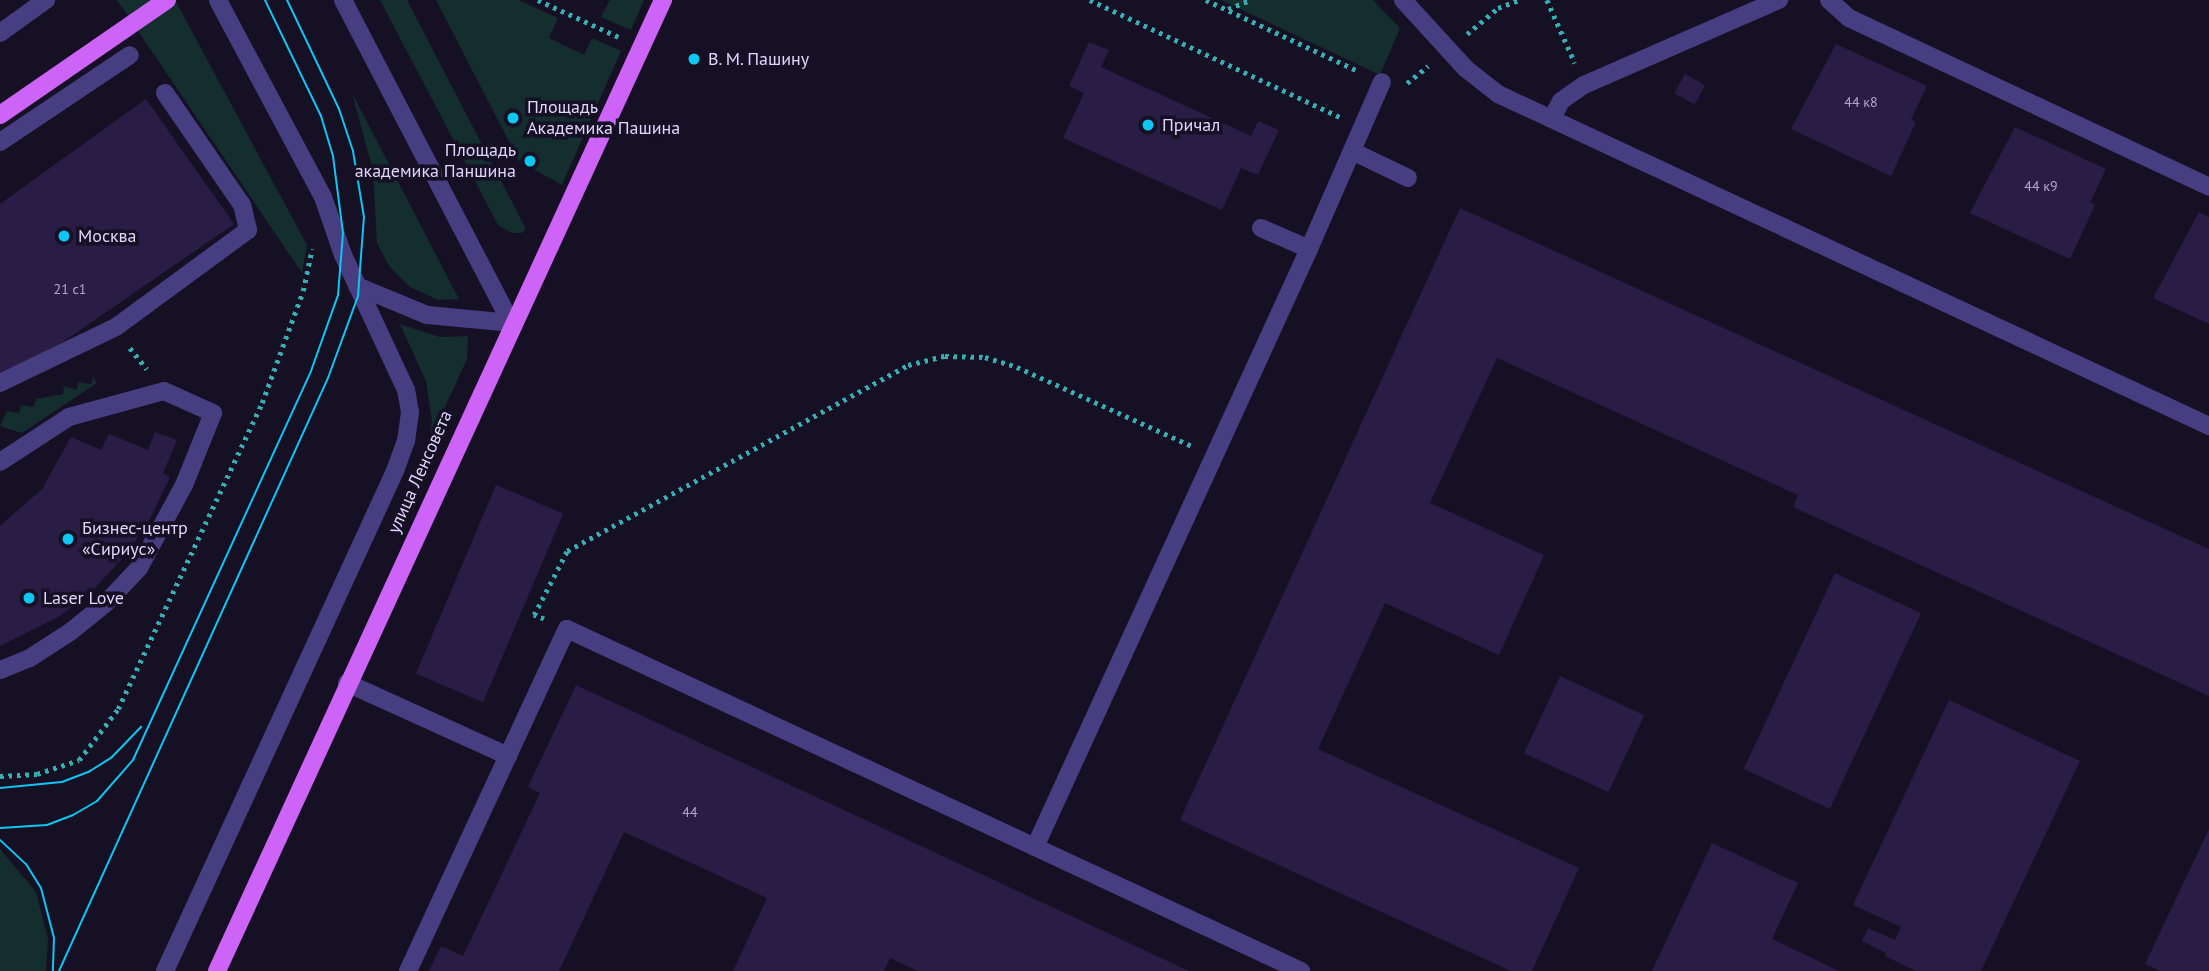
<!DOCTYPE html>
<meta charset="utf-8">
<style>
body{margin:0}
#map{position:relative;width:2209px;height:971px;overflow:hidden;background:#161025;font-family:"PT Sans",sans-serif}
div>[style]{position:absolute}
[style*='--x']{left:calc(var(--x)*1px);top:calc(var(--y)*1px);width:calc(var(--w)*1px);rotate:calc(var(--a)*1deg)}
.green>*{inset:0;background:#142d2f}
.building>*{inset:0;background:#291d45;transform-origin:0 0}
.path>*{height:4.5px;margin-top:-2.25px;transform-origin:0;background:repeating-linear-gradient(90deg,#36aeb2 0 3.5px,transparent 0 8.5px)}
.minor>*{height:18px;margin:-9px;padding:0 9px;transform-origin:9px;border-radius:9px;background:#473e82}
.major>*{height:18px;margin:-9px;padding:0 9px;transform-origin:9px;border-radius:9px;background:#ce64f7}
.tram>*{height:2px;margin:-1px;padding:0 1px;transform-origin:1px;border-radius:1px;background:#0dc6f2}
.dots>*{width:19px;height:19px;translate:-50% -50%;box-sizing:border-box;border:4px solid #161025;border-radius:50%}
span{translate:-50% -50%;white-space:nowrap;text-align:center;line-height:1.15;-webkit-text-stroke:7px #161025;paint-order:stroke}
.number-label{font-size:14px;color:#b2a8cf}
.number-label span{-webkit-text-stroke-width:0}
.poi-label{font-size:18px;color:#dfd7fd}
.left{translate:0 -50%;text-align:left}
.right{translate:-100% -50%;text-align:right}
.street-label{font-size:18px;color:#dfd7fd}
</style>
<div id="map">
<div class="green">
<i style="clip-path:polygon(117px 0,175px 0,307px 245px,302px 273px)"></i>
<i style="clip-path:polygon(380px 0,407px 0,526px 229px,521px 233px,512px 233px,498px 225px)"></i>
<i style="clip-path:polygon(436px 0,518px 0,558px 18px,549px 38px,584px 55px,592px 38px,621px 51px,562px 185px,519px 161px)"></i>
<i style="clip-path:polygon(610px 0,644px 0,631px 30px,601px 17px)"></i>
<i style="clip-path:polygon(1221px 0,1373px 0,1400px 28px,1380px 75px)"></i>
<i style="clip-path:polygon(352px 93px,459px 299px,438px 300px,410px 287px,389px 266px,377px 243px,373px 171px)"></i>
<i style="clip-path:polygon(400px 324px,440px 337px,468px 336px,467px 359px,429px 442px,432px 421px,426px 381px)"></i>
<i style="clip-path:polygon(93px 377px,97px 383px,22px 433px,0 426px,7px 411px,19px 413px,21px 405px,34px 407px,36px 399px,63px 394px,64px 386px,77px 390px,78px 382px,91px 384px)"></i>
<i style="clip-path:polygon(0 849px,36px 892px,48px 939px,46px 971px,0 971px)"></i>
</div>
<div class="building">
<i style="clip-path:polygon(1089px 42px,1109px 50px,1101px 67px,1251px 136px,1258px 121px,1279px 130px,1258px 175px,1241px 168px,1222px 210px,1063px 138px,1084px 93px,1069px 86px)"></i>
<i style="clip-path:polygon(1836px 44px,1927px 86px,1911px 119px,1916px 122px,1891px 176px,1791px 129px)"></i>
<i style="left:1685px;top:74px;width:23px;height:22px;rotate:29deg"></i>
<i style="clip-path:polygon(146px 99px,234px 224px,47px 353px,0 373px,0 204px)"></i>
<i style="clip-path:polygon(2015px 127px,2106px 169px,2090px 202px,2095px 205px,2070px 259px,1970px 213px)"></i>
<i style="clip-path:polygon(1460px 208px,2209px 549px,2209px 696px,1793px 507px,1798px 495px,1497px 358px,1430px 503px,1544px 555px,1499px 655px,1385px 603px,1318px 749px,1579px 868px,1532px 971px,1511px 971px,1180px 820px)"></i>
<i style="clip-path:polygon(2199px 212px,2209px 217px,2209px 324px,2153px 298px)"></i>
<i style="clip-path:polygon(155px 432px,177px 440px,163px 473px,170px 477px,150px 519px,126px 554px,94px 589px,60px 616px,0 646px,0 526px,42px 489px,71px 437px,101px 450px,109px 434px,148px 450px)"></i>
<i style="left:496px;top:485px;width:73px;height:205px;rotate:23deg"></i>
<i style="left:1835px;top:573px;width:95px;height:216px;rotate:25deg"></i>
<i style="left:1560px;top:676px;width:93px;height:85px;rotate:25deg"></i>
<i style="clip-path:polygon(576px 685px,1189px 971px,918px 971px,890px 958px,884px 971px,733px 971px,767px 898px,624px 832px,559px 971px,429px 971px,441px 946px,463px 956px,540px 793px,528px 787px)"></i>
<i style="clip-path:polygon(1949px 700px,2080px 761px,1981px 971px,1916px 971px,1885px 956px,1886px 953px,1862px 941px,1868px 928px,1895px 940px,1901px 927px,1853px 905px)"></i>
<i style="clip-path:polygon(2209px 829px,2209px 971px,2160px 971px,2145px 964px)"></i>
<i style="clip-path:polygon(1712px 843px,1798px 883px,1772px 939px,1839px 971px,1652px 971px)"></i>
</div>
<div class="path">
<i style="--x:538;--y:0;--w:89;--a:24.6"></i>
<i style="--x:1090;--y:0;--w:276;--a:25.1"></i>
<i style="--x:1206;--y:0;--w:168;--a:25"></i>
<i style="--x:1547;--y:0;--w:69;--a:66"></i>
<i style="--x:1228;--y:9;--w:24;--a:-22"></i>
<i style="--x:1467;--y:34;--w:40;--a:-40"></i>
<i style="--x:1498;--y:8;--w:22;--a:-21"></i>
<i style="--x:1407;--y:83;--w:27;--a:-39"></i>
<i style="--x:130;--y:348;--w:27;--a:51"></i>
<i style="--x:544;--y:619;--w:11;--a:-158"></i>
<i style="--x:534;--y:615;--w:72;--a:-62.7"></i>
<i style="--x:567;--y:551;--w:388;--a:-28.6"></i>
<i style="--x:908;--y:365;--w:38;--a:-14"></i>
<i style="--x:945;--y:356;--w:40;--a:1.4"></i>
<i style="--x:985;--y:357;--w:34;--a:17"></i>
<i style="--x:1017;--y:367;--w:192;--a:24.3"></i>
<i style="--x:0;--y:776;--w:37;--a:-3"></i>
<i style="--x:37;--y:774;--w:44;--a:-18.4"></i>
<i style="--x:79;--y:760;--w:64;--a:-52.6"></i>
<i style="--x:118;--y:709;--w:338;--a:-64.8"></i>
<i style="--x:262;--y:403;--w:119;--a:-69.9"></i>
<i style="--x:303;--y:291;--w:43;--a:-77.9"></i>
</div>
<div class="minor">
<i style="--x:343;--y:0;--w:364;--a:62.5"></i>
<i style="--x:1403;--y:0;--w:92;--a:47.6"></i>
<i style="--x:1465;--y:68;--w:42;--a:38.2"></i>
<i style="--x:1498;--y:94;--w:785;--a:25.03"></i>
<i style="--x:1829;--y:0;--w:27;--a:42"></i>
<i style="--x:1849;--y:18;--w:398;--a:25.1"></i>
<i style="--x:0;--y:33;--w:57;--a:-35.7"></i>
<i style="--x:1552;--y:118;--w:19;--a:-62"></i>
<i style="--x:1561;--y:101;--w:28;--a:-35"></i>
<i style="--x:1584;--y:85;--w:213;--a:-23.6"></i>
<i style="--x:0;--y:142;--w:156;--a:-33.8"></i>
<i style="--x:1352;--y:151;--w:62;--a:25.7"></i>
<i style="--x:1261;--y:228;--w:52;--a:23.6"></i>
<i style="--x:1309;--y:249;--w:182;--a:-66.4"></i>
<i style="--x:357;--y:286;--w:76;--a:22.5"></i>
<i style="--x:427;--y:315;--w:84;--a:5.4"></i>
<i style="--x:0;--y:383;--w:129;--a:-25.8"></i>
<i style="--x:116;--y:327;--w:164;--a:-36.3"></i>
<i style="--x:248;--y:230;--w:26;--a:-103"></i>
<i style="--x:242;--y:205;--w:136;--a:-124.5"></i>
<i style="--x:0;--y:462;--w:82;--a:-33.1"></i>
<i style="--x:69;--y:417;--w:98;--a:-15.3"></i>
<i style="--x:164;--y:391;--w:54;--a:24.2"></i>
<i style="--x:213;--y:413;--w:78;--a:111.9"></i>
<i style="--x:184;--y:485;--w:94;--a:118.5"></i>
<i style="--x:139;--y:568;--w:48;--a:133.3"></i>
<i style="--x:106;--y:603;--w:46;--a:141.1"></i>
<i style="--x:70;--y:632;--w:48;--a:147"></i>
<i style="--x:30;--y:658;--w:32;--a:158"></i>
<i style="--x:347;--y:683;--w:177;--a:24.4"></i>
<i style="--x:1035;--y:847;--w:658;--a:-65.38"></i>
<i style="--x:165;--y:971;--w:550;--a:-65.3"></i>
<i style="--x:395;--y:471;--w:32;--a:-70"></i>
<i style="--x:406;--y:441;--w:29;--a:-82"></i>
<i style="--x:410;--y:412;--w:22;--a:-100"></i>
<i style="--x:406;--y:390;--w:149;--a:-115"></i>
<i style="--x:343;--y:255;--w:61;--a:-109"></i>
<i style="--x:323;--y:197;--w:223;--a:-118.1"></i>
<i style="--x:408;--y:971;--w:377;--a:-65.1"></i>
<i style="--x:567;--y:629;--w:810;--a:24.98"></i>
</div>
<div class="major">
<i style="--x:0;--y:115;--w:203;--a:-34.6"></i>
<i style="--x:217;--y:971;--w:1069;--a:-65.33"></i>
</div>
<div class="tram">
<i style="--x:0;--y:788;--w:62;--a:-5.5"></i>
<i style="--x:62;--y:782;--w:30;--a:-21"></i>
<i style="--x:90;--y:771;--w:26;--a:-32"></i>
<i style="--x:112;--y:757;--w:42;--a:-46"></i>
<i style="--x:0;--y:828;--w:47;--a:-3.7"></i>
<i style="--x:47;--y:825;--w:28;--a:-21"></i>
<i style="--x:73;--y:815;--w:28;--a:-30"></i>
<i style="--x:97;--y:801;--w:55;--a:-48.7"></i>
<i style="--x:133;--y:760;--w:428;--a:-65.4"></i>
<i style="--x:311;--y:371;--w:81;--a:-70.4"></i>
<i style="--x:338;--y:295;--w:62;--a:-85.4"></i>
<i style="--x:343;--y:233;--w:78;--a:-97.4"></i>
<i style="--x:333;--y:156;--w:42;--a:-106.7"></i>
<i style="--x:321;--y:116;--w:129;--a:-115.8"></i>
<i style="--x:0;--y:840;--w:35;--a:43"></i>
<i style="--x:26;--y:864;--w:28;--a:58"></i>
<i style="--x:41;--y:888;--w:52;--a:75.4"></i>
<i style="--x:54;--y:938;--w:33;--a:92"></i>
<i style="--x:59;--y:971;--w:651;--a:-65.6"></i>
<i style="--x:328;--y:378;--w:87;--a:-69.9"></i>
<i style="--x:358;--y:296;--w:79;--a:-85.7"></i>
<i style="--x:364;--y:217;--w:67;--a:-99.5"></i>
<i style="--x:353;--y:151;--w:44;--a:-108.4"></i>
<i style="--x:339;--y:109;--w:121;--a:-115.5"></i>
</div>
<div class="dots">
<i style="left:694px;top:59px;background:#0dc6f2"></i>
<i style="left:513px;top:118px;background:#0dc6f2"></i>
<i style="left:1148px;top:125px;background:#0dc6f2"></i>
<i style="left:530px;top:161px;background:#0dc6f2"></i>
<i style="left:64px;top:236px;background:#0dc6f2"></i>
<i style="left:68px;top:539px;background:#0dc6f2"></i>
<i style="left:29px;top:598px;background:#0dc6f2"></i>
</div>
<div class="number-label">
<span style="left:1861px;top:102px">44 к8</span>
<span style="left:2041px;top:186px">44 к9</span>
<span style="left:70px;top:289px">21 с1</span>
<span style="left:690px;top:812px">44</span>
</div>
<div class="poi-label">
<span class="left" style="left:708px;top:59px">В. М. Пашину</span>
<span class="left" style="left:527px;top:118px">Площадь<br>Академика Пашина</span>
<span class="left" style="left:1162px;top:125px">Причал</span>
<span class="right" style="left:516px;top:161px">Площадь<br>академика Паншина</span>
<span class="left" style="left:78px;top:236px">Москва</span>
<span class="left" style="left:82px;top:539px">Бизнес-центр<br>«Сириус»</span>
<span class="left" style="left:43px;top:598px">Laser Love</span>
</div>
<div class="street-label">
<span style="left:420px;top:472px;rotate:-66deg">улица Ленсовета</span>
</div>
</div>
